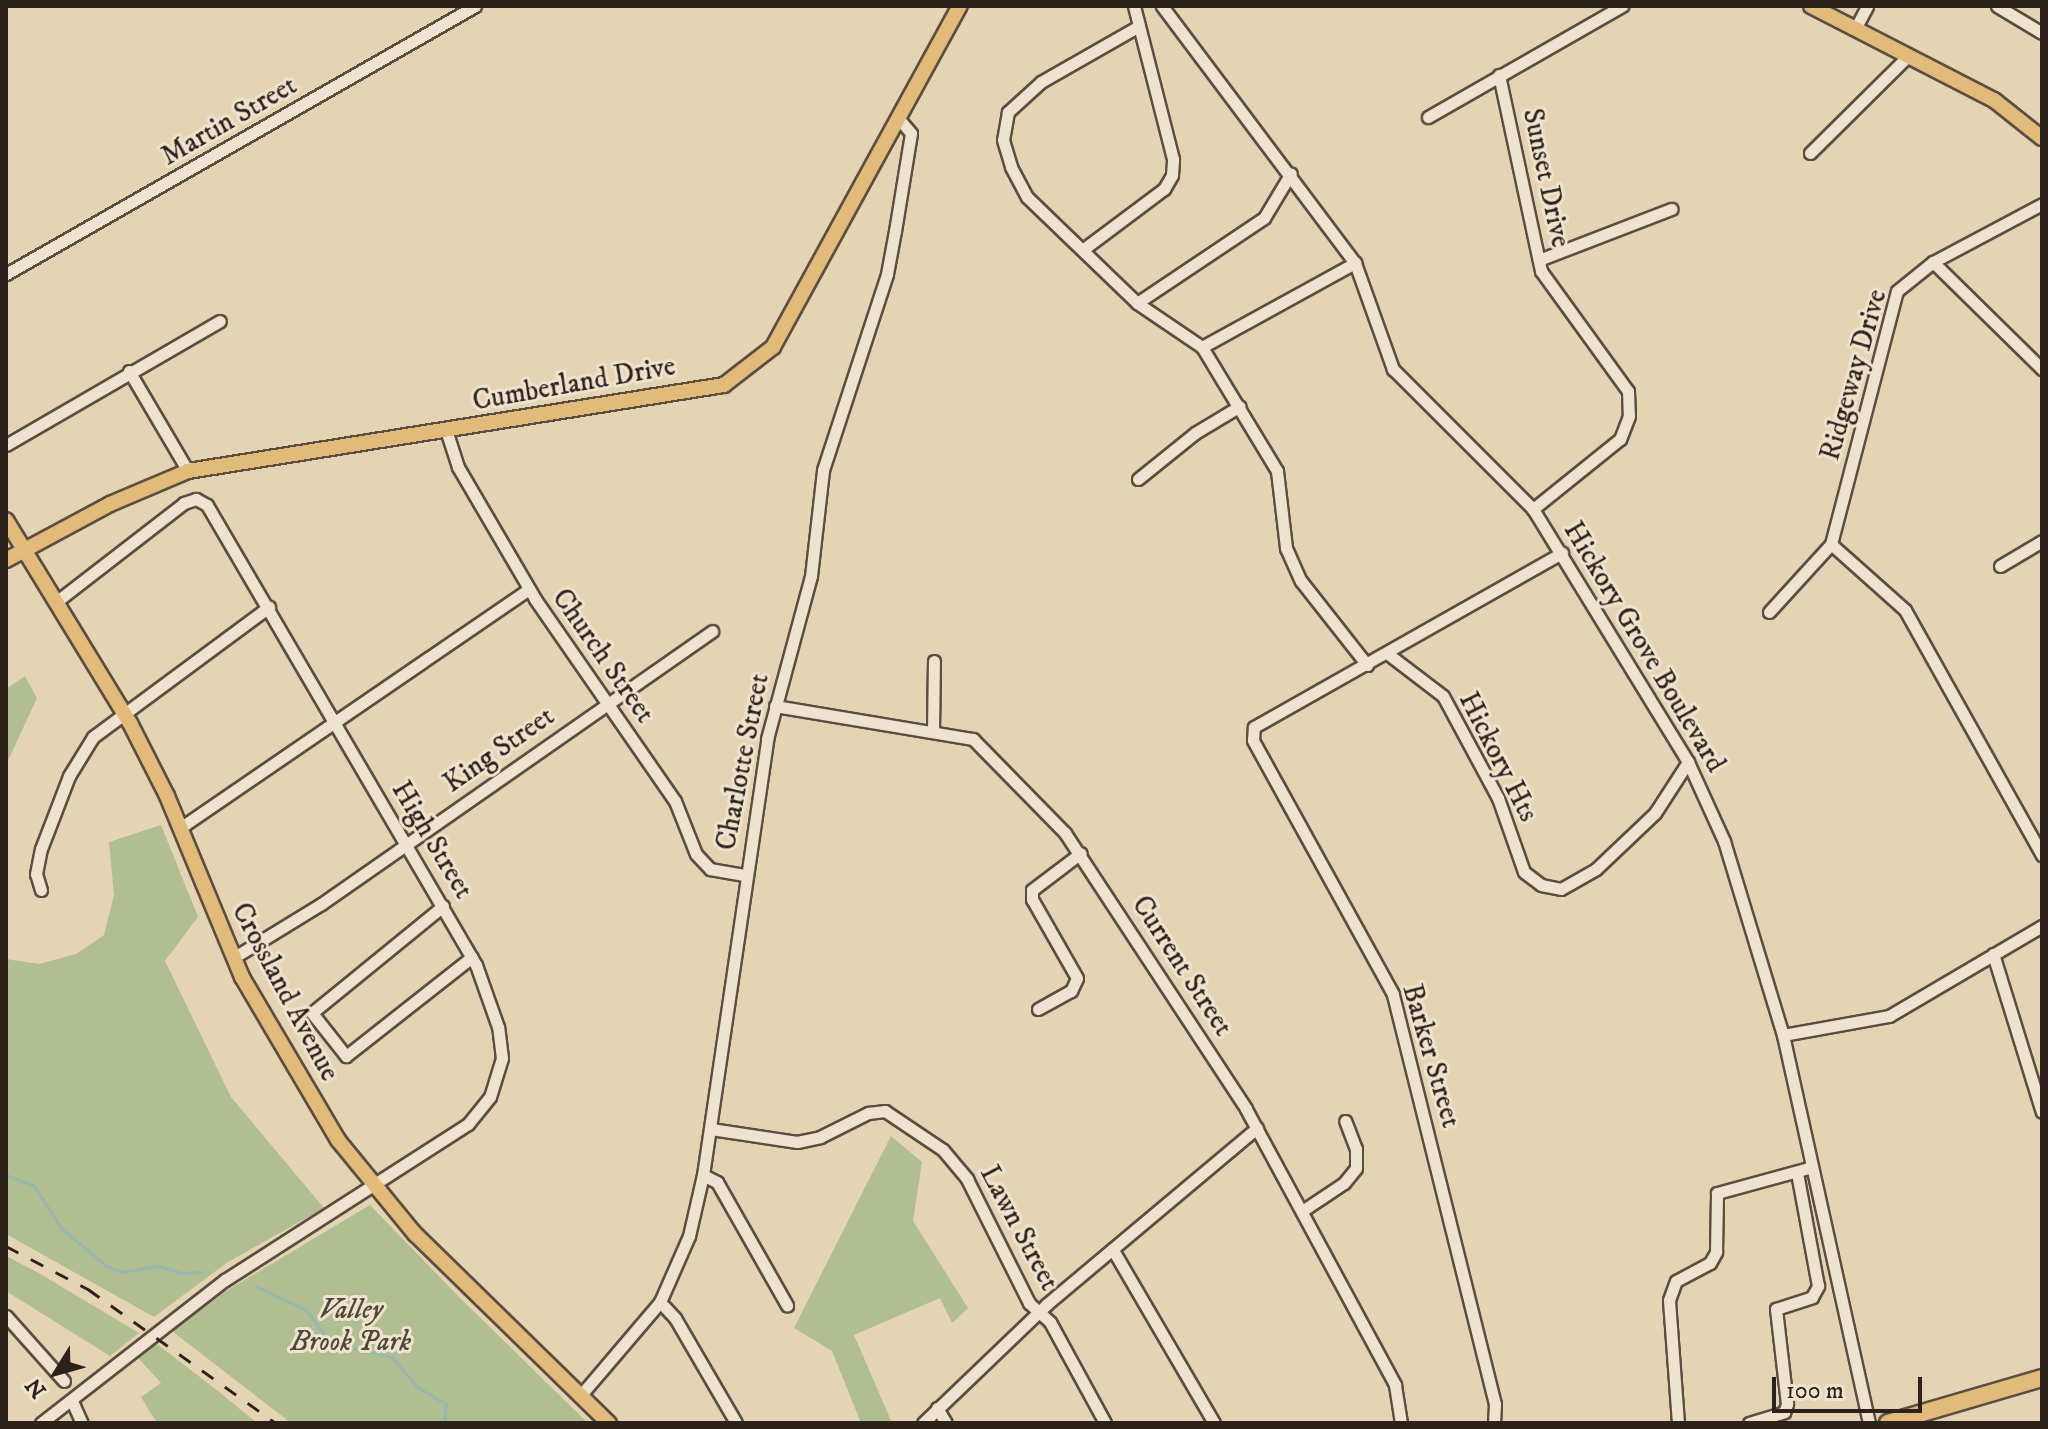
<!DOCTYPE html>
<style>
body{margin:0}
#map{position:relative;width:2048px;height:1429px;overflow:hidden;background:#e5d4b4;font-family:"IM FELL DW Pica",serif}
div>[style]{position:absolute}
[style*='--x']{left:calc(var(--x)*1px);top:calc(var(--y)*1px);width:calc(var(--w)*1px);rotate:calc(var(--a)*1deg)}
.green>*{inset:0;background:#b0be91}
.stream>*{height:3px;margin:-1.5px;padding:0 1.5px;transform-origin:1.5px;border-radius:1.5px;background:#96b8af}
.roads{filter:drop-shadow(2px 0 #5b4e41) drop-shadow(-2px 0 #5b4e41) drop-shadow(0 2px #5b4e41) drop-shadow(0 -2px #5b4e41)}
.minor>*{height:11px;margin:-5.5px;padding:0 5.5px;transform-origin:5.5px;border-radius:5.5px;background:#eee3ce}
.major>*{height:14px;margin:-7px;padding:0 7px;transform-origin:7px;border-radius:7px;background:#e2ba7a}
.highway>*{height:16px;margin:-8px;padding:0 8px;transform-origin:8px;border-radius:8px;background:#e2ba7a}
.rail>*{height:3px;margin-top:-1.5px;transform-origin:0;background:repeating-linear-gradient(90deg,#2d211b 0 14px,transparent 0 28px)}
span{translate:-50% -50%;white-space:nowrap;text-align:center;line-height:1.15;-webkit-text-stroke:6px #eee3ce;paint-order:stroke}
.street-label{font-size:28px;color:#2d211b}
.park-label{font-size:28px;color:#4e4838;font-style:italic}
.frame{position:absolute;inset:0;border:8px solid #2d211b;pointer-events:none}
.north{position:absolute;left:16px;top:1333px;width:80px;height:80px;-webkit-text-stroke:6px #eee3ce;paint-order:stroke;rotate:233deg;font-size:22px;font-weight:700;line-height:32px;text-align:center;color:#2d211b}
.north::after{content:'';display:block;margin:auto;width:28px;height:36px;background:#2d211b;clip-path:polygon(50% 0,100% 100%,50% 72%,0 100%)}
.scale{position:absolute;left:1772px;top:1377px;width:150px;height:36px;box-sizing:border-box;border:4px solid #2d211b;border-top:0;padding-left:10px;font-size:24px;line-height:28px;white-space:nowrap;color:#2d211b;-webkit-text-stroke:6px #eee3ce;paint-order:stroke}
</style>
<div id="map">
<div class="green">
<i style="clip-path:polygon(25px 676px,37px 698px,6px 765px,6px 689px)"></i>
<i style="clip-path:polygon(161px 825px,198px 917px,165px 961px,231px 1097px,324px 1208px,228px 1262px,154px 1317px,6px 1234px,6px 959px,39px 964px,76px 954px,104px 935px,114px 895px,109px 842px)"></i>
<i style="clip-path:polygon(891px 1136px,922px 1162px,913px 1221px,968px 1308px,952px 1323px,940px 1298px,854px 1335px,892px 1423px,861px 1423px,832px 1351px,794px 1328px)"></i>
<i style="clip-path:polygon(370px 1205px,461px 1299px,588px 1423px,291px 1423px,172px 1331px,226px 1291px)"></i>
<i style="clip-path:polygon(6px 1256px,37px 1272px,139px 1333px,110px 1356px,6px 1291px)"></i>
<i style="clip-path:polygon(157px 1344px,218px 1391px,257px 1423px,157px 1423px,141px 1397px,161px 1383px,138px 1358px)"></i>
</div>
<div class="stream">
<i style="--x:6;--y:1175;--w:30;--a:21"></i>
<i style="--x:34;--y:1186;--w:51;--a:56.9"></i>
<i style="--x:62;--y:1229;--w:56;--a:39.9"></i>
<i style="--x:105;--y:1265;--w:17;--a:24"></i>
<i style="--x:121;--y:1272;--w:38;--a:-9"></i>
<i style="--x:159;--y:1266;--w:22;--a:18"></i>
<i style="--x:180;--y:1273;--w:21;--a:-3"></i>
<i style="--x:257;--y:1287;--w:54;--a:25.1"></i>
<i style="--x:306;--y:1310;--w:31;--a:53"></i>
<i style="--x:325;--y:1335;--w:21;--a:31"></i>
<i style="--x:343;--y:1346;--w:50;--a:12.7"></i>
<i style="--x:392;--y:1357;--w:38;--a:50"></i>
<i style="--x:416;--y:1386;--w:35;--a:31"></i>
<i style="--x:446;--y:1404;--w:19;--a:96"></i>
</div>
<div class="roads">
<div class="minor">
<i style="--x:1162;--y:6;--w:321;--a:53.1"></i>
<i style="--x:1355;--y:263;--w:113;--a:70.3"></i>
<i style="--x:1393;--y:369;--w:198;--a:45"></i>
<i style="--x:1533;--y:509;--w:297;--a:58.5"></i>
<i style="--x:1688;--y:762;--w:87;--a:65.5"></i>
<i style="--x:1724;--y:841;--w:203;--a:73.1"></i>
<i style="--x:1783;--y:1035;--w:397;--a:77.5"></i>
<i style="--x:1997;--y:6;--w:52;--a:31"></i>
<i style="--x:1139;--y:26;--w:113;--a:150.3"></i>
<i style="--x:1041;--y:82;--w:45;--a:137.7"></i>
<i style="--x:1008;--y:112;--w:28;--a:100"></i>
<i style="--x:1003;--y:140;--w:28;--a:73"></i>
<i style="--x:1011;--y:167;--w:34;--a:62"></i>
<i style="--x:1027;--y:197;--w:153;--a:43.9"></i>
<i style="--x:1137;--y:303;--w:78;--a:34.1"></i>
<i style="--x:1202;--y:347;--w:145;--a:58.8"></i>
<i style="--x:1277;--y:471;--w:78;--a:83.3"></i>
<i style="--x:1286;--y:548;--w:36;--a:66"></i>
<i style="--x:1301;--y:581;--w:107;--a:51.8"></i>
<i style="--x:1855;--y:29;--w:26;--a:-62"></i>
<i style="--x:1499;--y:75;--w:200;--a:77.9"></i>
<i style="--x:1541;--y:271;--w:148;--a:54.1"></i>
<i style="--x:1628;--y:391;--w:25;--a:88"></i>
<i style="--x:1629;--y:416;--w:25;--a:111"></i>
<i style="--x:1620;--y:439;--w:112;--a:141.2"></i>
<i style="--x:1428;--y:117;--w:224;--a:-29.8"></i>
<i style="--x:1810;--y:153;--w:138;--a:-44.7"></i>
<i style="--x:1085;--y:248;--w:99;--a:-36.8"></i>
<i style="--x:1164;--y:189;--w:16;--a:-60"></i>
<i style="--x:1172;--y:175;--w:16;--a:-86"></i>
<i style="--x:1173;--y:159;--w:158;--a:-104.3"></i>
<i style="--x:1539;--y:260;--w:142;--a:-21.1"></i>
<i style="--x:1933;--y:262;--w:153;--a:44.5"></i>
<i style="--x:6;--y:274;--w:540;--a:-29.74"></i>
<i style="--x:1137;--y:303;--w:153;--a:-33.8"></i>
<i style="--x:1264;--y:218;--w:52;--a:-59"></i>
<i style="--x:1202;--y:347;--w:175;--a:-28.8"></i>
<i style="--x:129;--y:371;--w:116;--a:59.5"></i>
<i style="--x:447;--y:433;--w:36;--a:72"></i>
<i style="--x:458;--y:467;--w:153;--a:59.7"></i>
<i style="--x:535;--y:599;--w:246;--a:55.3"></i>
<i style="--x:675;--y:801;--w:57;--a:68.4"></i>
<i style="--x:696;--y:854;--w:21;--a:47"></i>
<i style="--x:710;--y:869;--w:36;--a:10"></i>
<i style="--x:6;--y:445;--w:247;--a:-30.1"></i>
<i style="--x:1138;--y:479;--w:73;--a:-38.9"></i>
<i style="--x:1195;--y:433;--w:52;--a:-31"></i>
<i style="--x:1831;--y:544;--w:99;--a:41.7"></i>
<i style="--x:1905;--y:610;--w:281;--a:60.8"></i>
<i style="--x:2000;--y:566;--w:49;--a:-30.8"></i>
<i style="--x:1769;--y:612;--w:92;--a:-47.6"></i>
<i style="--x:1831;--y:544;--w:261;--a:-75.4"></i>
<i style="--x:1897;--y:291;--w:46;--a:-38.9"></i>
<i style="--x:1933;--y:262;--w:123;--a:-28"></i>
<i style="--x:1388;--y:654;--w:69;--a:37.4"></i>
<i style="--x:1443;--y:696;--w:116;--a:61.7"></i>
<i style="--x:1498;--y:798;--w:78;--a:70.6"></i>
<i style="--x:1524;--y:872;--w:21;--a:37"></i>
<i style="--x:1541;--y:885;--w:20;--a:11"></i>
<i style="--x:1561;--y:889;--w:40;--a:-29.7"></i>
<i style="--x:1596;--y:869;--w:81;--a:-43.5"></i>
<i style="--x:1655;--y:813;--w:61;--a:-57.1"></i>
<i style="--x:775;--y:706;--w:201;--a:9.5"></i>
<i style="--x:973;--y:739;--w:132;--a:45.6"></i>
<i style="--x:1065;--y:833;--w:330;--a:56.7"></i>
<i style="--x:1246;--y:1109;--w:314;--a:61.6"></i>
<i style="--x:1395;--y:1385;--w:38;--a:81"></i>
<i style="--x:933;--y:731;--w:70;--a:-89.2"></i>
<i style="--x:180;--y:828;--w:423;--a:-34.4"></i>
<i style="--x:41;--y:890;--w:17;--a:-107"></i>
<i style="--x:36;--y:874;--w:25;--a:-79"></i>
<i style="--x:41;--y:849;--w:78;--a:-69"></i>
<i style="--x:69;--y:776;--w:46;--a:-58.4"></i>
<i style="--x:93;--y:737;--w:219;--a:-36.5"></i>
<i style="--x:443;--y:906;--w:169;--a:140.8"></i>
<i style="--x:312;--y:1013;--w:55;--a:51.7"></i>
<i style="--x:346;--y:1056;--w:160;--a:-38.2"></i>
<i style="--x:1993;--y:954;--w:165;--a:72.8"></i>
<i style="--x:233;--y:958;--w:103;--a:-31.5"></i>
<i style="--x:321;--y:904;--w:477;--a:-34.9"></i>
<i style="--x:1038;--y:1009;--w:38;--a:-29"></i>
<i style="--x:1071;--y:991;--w:14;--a:-65"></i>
<i style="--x:1077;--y:978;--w:91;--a:-119.7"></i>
<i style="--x:1032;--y:899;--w:9;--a:-90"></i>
<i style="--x:1032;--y:890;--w:61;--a:-37.1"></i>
<i style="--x:1783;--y:1035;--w:108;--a:-10.2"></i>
<i style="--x:1889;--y:1016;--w:178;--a:-30.5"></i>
<i style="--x:711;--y:1129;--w:87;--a:8.6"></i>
<i style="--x:797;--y:1142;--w:24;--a:-12"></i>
<i style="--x:820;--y:1137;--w:54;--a:-26.6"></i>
<i style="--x:868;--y:1113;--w:17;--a:-7"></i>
<i style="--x:885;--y:1111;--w:70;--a:33.9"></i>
<i style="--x:943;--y:1150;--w:38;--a:50"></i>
<i style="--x:967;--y:1179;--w:139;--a:63.4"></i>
<i style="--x:1029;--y:1303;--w:28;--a:42"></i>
<i style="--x:1050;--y:1322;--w:115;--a:61.4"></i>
<i style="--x:703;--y:1175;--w:16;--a:27"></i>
<i style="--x:717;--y:1182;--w:142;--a:60.4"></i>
<i style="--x:1302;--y:1211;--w:50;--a:-33.7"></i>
<i style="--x:1344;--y:1183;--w:19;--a:-51"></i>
<i style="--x:1356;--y:1168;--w:19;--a:-90"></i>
<i style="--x:1356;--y:1149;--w:30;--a:-111"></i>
<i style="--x:1113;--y:1250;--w:200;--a:59.7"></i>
<i style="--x:660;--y:1302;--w:22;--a:47"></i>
<i style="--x:675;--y:1318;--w:121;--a:59.8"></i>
<i style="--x:6;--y:1316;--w:87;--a:48.3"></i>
<i style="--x:580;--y:1396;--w:123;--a:-49.6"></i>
<i style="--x:660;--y:1302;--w:72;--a:-66.3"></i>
<i style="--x:689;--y:1236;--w:63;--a:-77.1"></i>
<i style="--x:703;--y:1175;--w:441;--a:-81.6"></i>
<i style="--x:767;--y:739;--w:169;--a:-74.9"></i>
<i style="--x:811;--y:576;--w:107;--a:-83.5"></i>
<i style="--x:823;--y:470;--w:206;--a:-71.9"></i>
<i style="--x:887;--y:274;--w:44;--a:-79.5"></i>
<i style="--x:895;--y:231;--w:99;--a:-80.7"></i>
<i style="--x:911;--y:133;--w:18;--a:-131"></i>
<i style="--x:72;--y:1401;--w:24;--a:66"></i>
<i style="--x:937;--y:1408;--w:17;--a:59"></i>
<i style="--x:41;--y:1423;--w:233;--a:-37.9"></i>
<i style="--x:225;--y:1280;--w:289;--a:-32.7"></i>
<i style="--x:468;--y:1124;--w:35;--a:-51"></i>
<i style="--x:490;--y:1097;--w:41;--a:-72.9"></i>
<i style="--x:502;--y:1058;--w:31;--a:-97"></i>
<i style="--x:498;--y:1027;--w:66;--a:-109.5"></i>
<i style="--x:476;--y:965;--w:533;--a:-120.32"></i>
<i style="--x:207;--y:505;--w:13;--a:-151"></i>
<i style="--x:196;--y:499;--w:13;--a:162"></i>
<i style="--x:184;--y:503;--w:160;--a:142.3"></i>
<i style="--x:923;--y:1423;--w:172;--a:-43.8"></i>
<i style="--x:1047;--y:1304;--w:274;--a:-40"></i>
<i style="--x:1494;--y:1423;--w:19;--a:-87"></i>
<i style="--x:1495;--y:1404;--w:422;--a:-104"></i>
<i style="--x:1393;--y:994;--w:290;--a:-118.9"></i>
<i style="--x:1253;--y:740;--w:13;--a:-86"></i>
<i style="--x:1254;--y:727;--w:354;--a:-29.5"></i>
<i style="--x:1678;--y:1423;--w:123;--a:-94.2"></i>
<i style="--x:1669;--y:1300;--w:20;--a:-70"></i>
<i style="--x:1676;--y:1281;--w:38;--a:-28"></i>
<i style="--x:1710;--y:1263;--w:13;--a:-61"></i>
<i style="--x:1716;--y:1252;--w:59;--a:-89"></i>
<i style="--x:1717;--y:1193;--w:98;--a:-15.3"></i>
<i style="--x:1749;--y:1423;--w:37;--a:-17"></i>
<i style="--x:1784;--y:1412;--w:9;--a:-69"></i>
<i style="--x:1787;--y:1404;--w:96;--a:-96.6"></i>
<i style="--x:1776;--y:1309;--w:38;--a:-18"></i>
<i style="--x:1812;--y:1297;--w:13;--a:-61"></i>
<i style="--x:1818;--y:1286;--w:115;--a:-100.5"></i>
</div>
<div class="major">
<i style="--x:1811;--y:6;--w:206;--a:27.2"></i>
<i style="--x:1994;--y:100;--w:61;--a:38.4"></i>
<i style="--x:6;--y:520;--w:238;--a:58.6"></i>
<i style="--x:130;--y:723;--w:82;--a:63.1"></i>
<i style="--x:167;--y:796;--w:196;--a:67.5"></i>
<i style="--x:242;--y:977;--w:189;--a:59.5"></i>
<i style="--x:338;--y:1140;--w:122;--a:50.7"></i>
<i style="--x:415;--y:1234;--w:271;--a:44.3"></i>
<i style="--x:6;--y:560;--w:118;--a:-28.3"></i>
<i style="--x:110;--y:504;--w:85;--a:-22.9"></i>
<i style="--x:188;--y:471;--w:543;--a:-9.12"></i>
<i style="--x:724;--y:385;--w:62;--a:-37.8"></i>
<i style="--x:773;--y:347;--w:389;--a:-61.3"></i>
</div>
<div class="highway">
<i style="--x:1888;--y:1423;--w:160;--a:-16.3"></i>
</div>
</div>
<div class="rail">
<i style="--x:6;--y:1246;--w:93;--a:27.7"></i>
<i style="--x:88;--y:1289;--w:231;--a:35.5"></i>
</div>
<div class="street-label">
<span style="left:229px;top:121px;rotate:-30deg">Martin Street</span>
<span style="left:1546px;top:178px;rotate:78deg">Sunset Drive</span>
<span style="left:1854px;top:375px;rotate:-74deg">Ridgeway Drive</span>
<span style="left:574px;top:384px;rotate:-10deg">Cumberland Drive</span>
<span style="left:1644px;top:647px;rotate:59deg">Hickory Grove Boulevard</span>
<span style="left:603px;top:656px;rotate:55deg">Church Street</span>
<span style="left:499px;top:750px;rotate:-35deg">King Street</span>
<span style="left:1498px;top:757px;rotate:63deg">Hickory Hts</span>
<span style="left:743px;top:762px;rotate:-79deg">Charlotte Street</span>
<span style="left:432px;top:840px;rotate:59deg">High Street</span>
<span style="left:1182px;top:966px;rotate:57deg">Current Street</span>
<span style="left:285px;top:992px;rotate:62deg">Crossland Avenue</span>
<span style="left:1431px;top:1056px;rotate:74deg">Barker Street</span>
<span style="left:1019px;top:1228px;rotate:62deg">Lawn Street</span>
</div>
<div class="park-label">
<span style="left:351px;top:1326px">Valley<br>Brook Park</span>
</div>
<div class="frame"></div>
<div class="north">N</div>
<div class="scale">100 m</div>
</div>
